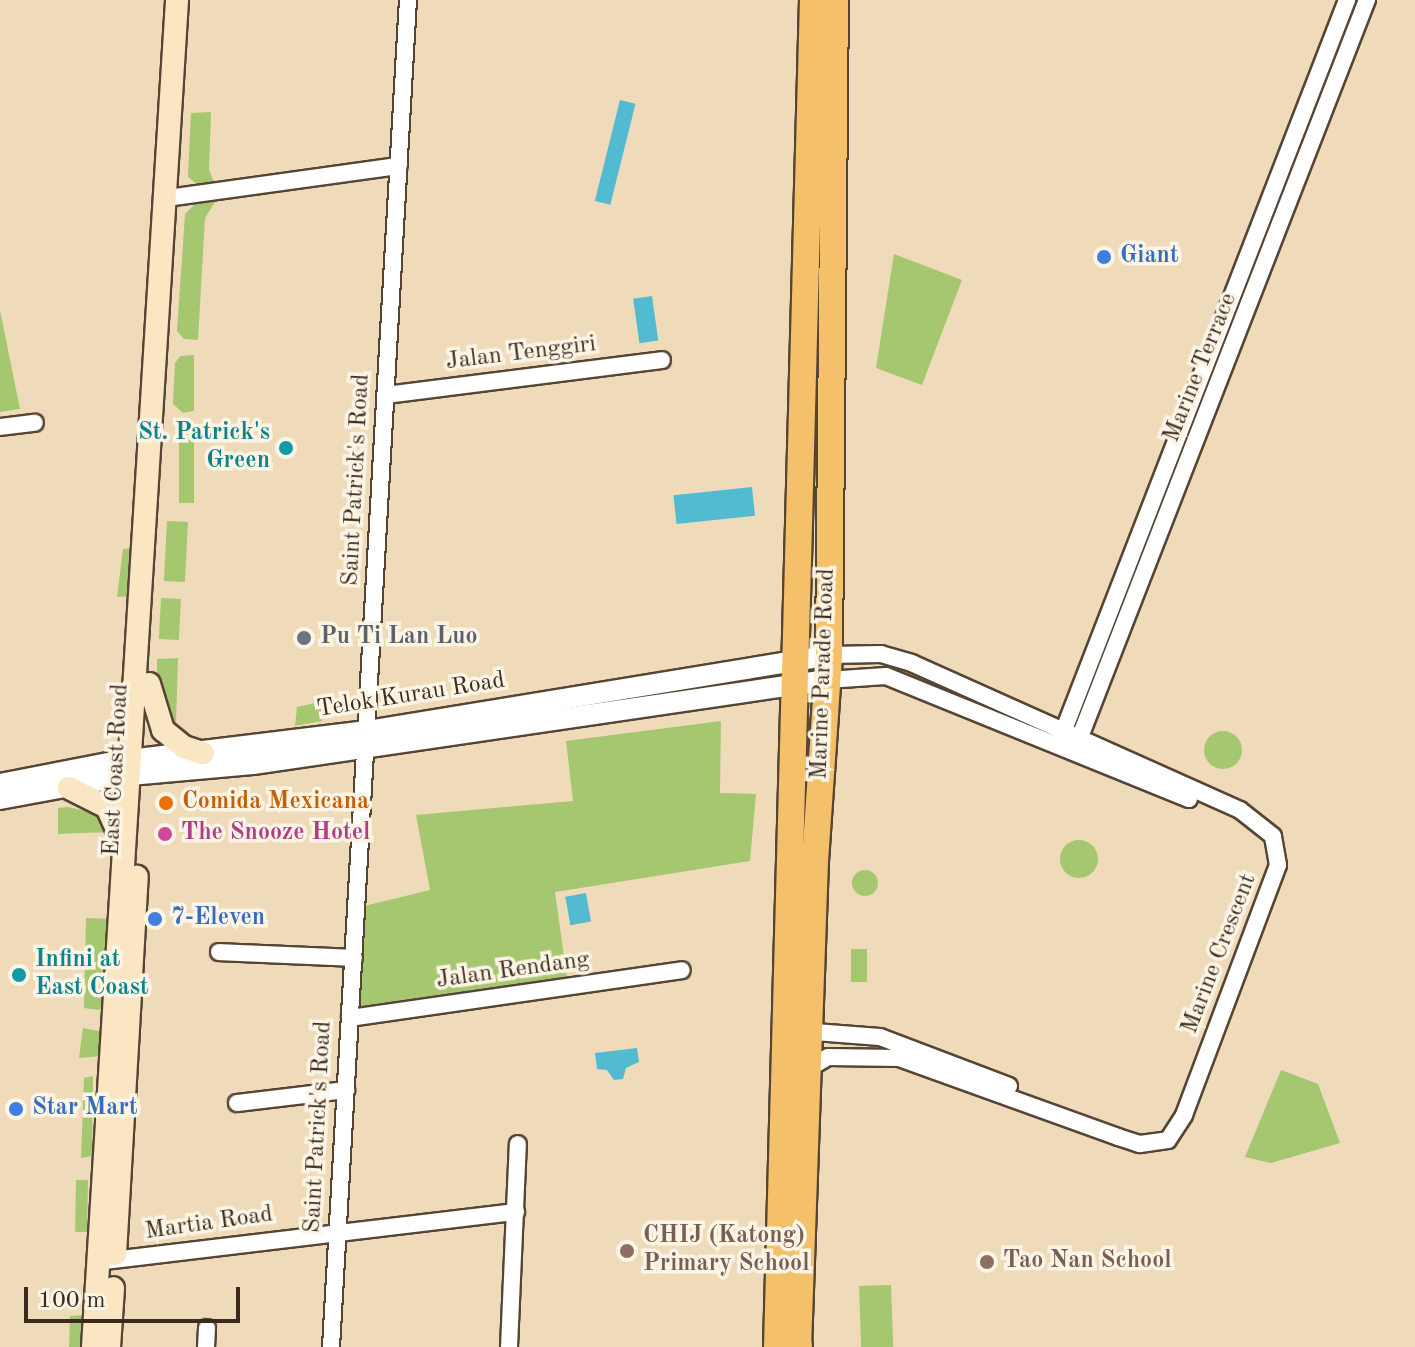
<!DOCTYPE html>
<style>
body{margin:0}
#map{position:relative;width:1415px;height:1347px;overflow:hidden;background:#efdbb9;font-family:"Old Standard TT",serif}
div>[style]{position:absolute}
[style*='--x']{left:calc(var(--x)*1px);top:calc(var(--y)*1px);width:calc(var(--w)*1px);rotate:calc(var(--a)*1deg)}
.green>*{inset:0;background:#a5c770;transform-origin:0 0}
.round{border-radius:50%}
.water>*{inset:0;background:#53bbd1;transform-origin:0 0}
.roads{filter:drop-shadow(2px 0 #564535) drop-shadow(-2px 0 #564535) drop-shadow(0 2px #564535) drop-shadow(0 -2px #564535)}
.minor>*{height:16px;margin:-8px;padding:0 8px;transform-origin:8px;border-radius:8px;background:#fff}
.tertiary>*{height:20px;margin:-10px;padding:0 10px;transform-origin:10px;border-radius:10px;background:#fff}
.secondary>*{height:22px;margin:-11px;padding:0 11px;transform-origin:11px;border-radius:11px;background:#fbe6c3}
.primary>*{height:26px;margin:-13px;padding:0 13px;transform-origin:13px;border-radius:13px;background:#f4c16a}
.trunk>*{height:26px;margin:-13px;padding:0 13px;transform-origin:13px;border-radius:13px;background:#f4c16a}
.dots>*{width:22px;height:22px;translate:-50% -50%;box-sizing:border-box;border:4px solid #fcf5e5;border-radius:50%}
span{translate:-50% -50%;white-space:nowrap;text-align:center;line-height:1.15;-webkit-text-stroke:7px #fcf5e5;paint-order:stroke}
.shop-label{font-size:24px;color:#366cbe;font-weight:700}
.left{translate:0 -50%;text-align:left}
.street-label{font-size:24px;color:#3b2a1e}
.culture-label{font-size:24px;color:#0d838f;font-weight:700}
.right{translate:-100% -50%;text-align:right}
.worship-label{font-size:24px;color:#5b616d;font-weight:700}
.food-label{font-size:24px;color:#c56008;font-weight:700}
.hotel-label{font-size:24px;color:#b23c85;font-weight:700}
.education-label{font-size:24px;color:#785e54;font-weight:700}
.scale{position:absolute;left:24px;top:1287px;width:216px;height:36px;box-sizing:border-box;border:4px solid #3b2a1e;border-top:0;padding-left:10px;font-size:24px;line-height:28px;white-space:nowrap;color:#3b2a1e;-webkit-text-stroke:6px #fcf5e5;paint-order:stroke}
</style>
<div id="map">
<div class="green">
<i style="clip-path:polygon(211px 112px,209px 169px,215px 186px,202px 188px,188px 177px,191px 113px)"></i>
<i style="clip-path:polygon(217px 199px,205px 218px,198px 340px,184px 339px,177px 331px,185px 214px,198px 201px)"></i>
<i style="clip-path:polygon(894px 254px,962px 280px,922px 385px,876px 368px)"></i>
<i style="clip-path:polygon(0 310px,20px 409px,0 412px)"></i>
<i style="clip-path:polygon(194px 355px,194px 411px,183px 413px,173px 404px,175px 363px,180px 356px)"></i>
<i style="left:179px;top:429px;width:15px;height:74px"></i>
<i style="left:167px;top:521px;width:21px;height:60px;rotate:3deg"></i>
<i style="clip-path:polygon(132px 548px,131px 596px,117px 597px,123px 549px)"></i>
<i style="left:161px;top:598px;width:20px;height:41px;rotate:3deg"></i>
<i style="clip-path:polygon(178px 658px,176px 723px,170px 730px,157px 682px,157px 659px)"></i>
<i style="clip-path:polygon(315px 703px,321px 708px,322px 721px,295px 726px,297px 707px)"></i>
<i style="clip-path:polygon(721px 721px,720px 793px,756px 794px,750px 861px,555px 892px,568px 985px,354px 1015px,356px 908px,430px 890px,416px 815px,573px 801px,566px 741px)"></i>
<i class="round" style="left:1204px;top:731px;width:38px;height:38px"></i>
<i style="clip-path:polygon(68px 807px,98px 814px,109px 832px,58px 834px,58px 808px)"></i>
<i class="round" style="left:1060px;top:840px;width:38px;height:38px"></i>
<i class="round" style="left:852px;top:870px;width:26px;height:26px"></i>
<i style="clip-path:polygon(86px 918px,114px 919px,105px 1007px,98px 1010px,84px 1008px)"></i>
<i style="left:851px;top:949px;width:16px;height:33px"></i>
<i style="clip-path:polygon(83px 1028px,103px 1032px,103px 1056px,79px 1058px)"></i>
<i style="clip-path:polygon(1281px 1070px,1318px 1084px,1340px 1143px,1271px 1163px,1245px 1157px)"></i>
<i style="clip-path:polygon(93px 1076px,92px 1156px,81px 1158px,84px 1078px)"></i>
<i style="left:88px;top:1180px;width:52px;height:12px;rotate:91deg"></i>
<i style="left:891px;top:1285px;width:62px;height:32px;rotate:88deg"></i>
<i style="clip-path:polygon(84px 1315px,86px 1347px,69px 1347px,70px 1316px)"></i>
</div>
<div class="water">
<i style="left:620px;top:100px;width:16px;height:104px;rotate:14deg"></i>
<i style="left:652px;top:296px;width:45px;height:19px;rotate:82deg"></i>
<i style="left:752px;top:487px;width:29px;height:79px;rotate:84deg"></i>
<i style="left:586px;top:893px;width:29px;height:21px;rotate:80deg"></i>
<i style="clip-path:polygon(637px 1048px,639px 1062px,626px 1068px,623px 1079px,614px 1080px,607px 1070px,597px 1069px,595px 1053px)"></i>
</div>
<div class="roads">
<div class="minor">
<i style="--x:167;--y:198;--w:234;--a:-7.9"></i>
<i style="--x:386;--y:395;--w:278;--a:-7.2"></i>
<i style="--x:0;--y:427;--w:35;--a:-7"></i>
<i style="--x:827;--y:680;--w:59;--a:-3.9"></i>
<i style="--x:886;--y:676;--w:327;--a:22.1"></i>
<i style="--x:1060;--y:740;--w:794;--a:-68.8"></i>
<i style="--x:1076;--y:747;--w:802;--a:-68.72"></i>
<i style="--x:219;--y:952;--w:135;--a:2.5"></i>
<i style="--x:350;--y:1018;--w:335;--a:-8.2"></i>
<i style="--x:802;--y:1031;--w:78;--a:4.4"></i>
<i style="--x:880;--y:1037;--w:138;--a:20.8"></i>
<i style="--x:808;--y:1069;--w:23;--a:-31"></i>
<i style="--x:828;--y:1057;--w:71;--a:0.8"></i>
<i style="--x:899;--y:1058;--w:233;--a:19.8"></i>
<i style="--x:1118;--y:1137;--w:23;--a:18"></i>
<i style="--x:1140;--y:1144;--w:28;--a:-8"></i>
<i style="--x:1168;--y:1140;--w:30;--a:-57"></i>
<i style="--x:1184;--y:1115;--w:267;--a:-69.4"></i>
<i style="--x:1278;--y:865;--w:29;--a:-100"></i>
<i style="--x:1273;--y:836;--w:42;--a:-141.8"></i>
<i style="--x:1240;--y:810;--w:359;--a:-155.9"></i>
<i style="--x:912;--y:663;--w:32;--a:-164"></i>
<i style="--x:881;--y:654;--w:52;--a:178.9"></i>
<i style="--x:237;--y:1103;--w:110;--a:-6.8"></i>
<i style="--x:104;--y:1261;--w:415;--a:-6.8"></i>
<i style="--x:206;--y:1347;--w:19;--a:-87"></i>
<i style="--x:331;--y:1347;--w:1349;--a:-86.73"></i>
<i style="--x:509;--y:1347;--w:203;--a:-87.5"></i>
</div>
<div class="tertiary">
<i style="--x:0;--y:784;--w:115;--a:-11"></i>
<i style="--x:113;--y:762;--w:256;--a:-7"></i>
<i style="--x:367;--y:731;--w:468;--a:-9.3"></i>
<i style="--x:0;--y:799;--w:132;--a:-10.5"></i>
<i style="--x:130;--y:775;--w:123;--a:-5.1"></i>
<i style="--x:253;--y:764;--w:580;--a:-8.33"></i>
</div>
<div class="secondary">
<i style="--x:149;--y:684;--w:48;--a:73.1"></i>
<i style="--x:163;--y:730;--w:27;--a:39"></i>
<i style="--x:184;--y:747;--w:20;--a:18"></i>
<i style="--x:69;--y:788;--w:42;--a:26.6"></i>
<i style="--x:107;--y:807;--w:36;--a:66"></i>
<i style="--x:115;--y:1254;--w:378;--a:-86.7"></i>
<i style="--x:93;--y:1347;--w:1350;--a:-86.43"></i>
<i style="--x:109;--y:1347;--w:59;--a:-86.1"></i>
</div>
<div class="primary">
<i style="--x:777;--y:1347;--w:1347;--a:-88.47"></i>
<i style="--x:798;--y:1347;--w:486;--a:-88"></i>
<i style="--x:815;--y:861;--w:206;--a:-86.1"></i>
<i style="--x:829;--y:655;--w:655;--a:-89.48"></i>
</div>
<div class="trunk">
<i style="--x:798;--y:1340;--w:7;--a:82"></i>
</div>
</div>
<div class="dots">
<i style="left:1104px;top:257px;background:#3f7fe0"></i>
<i style="left:286px;top:448px;background:#0f9aa8"></i>
<i style="left:304px;top:638px;background:#6b7280"></i>
<i style="left:166px;top:803px;background:#e8710a"></i>
<i style="left:165px;top:834px;background:#d1479c"></i>
<i style="left:155px;top:919px;background:#3f7fe0"></i>
<i style="left:19px;top:975px;background:#0f9aa8"></i>
<i style="left:16px;top:1109px;background:#3f7fe0"></i>
<i style="left:627px;top:1251px;background:#8d6e63"></i>
<i style="left:987px;top:1262px;background:#8d6e63"></i>
</div>
<div class="shop-label">
<span class="left" style="left:1120px;top:257px">Giant</span>
<span class="left" style="left:171px;top:919px">7-Eleven</span>
<span class="left" style="left:32px;top:1109px">Star Mart</span>
</div>
<div class="street-label">
<span style="left:521px;top:354px;rotate:-7deg">Jalan Tenggiri</span>
<span style="left:1201px;top:368px;rotate:-68deg">Marine Terrace</span>
<span style="left:357px;top:480px;rotate:-87deg">Saint Patrick's Road</span>
<span style="left:824px;top:674px;rotate:-88deg">Marine Parade Road</span>
<span style="left:411px;top:696px;rotate:-9deg">Telok Kurau Road</span>
<span style="left:117px;top:770px;rotate:-87deg">East Coast Road</span>
<span style="left:1220px;top:954px;rotate:-69deg">Marine Crescent</span>
<span style="left:513px;top:971px;rotate:-8deg">Jalan Rendang</span>
<span style="left:319px;top:1127px;rotate:-87deg">Saint Patrick's Road</span>
<span style="left:209px;top:1224px;rotate:-8deg">Martia Road</span>
</div>
<div class="culture-label">
<span class="right" style="left:270px;top:448px">St. Patrick's<br>Green</span>
<span class="left" style="left:35px;top:975px">Infini at<br>East Coast</span>
</div>
<div class="worship-label">
<span class="left" style="left:320px;top:638px">Pu Ti Lan Luo</span>
</div>
<div class="food-label">
<span class="left" style="left:182px;top:803px">Comida Mexicana</span>
</div>
<div class="hotel-label">
<span class="left" style="left:181px;top:834px">The Snooze Hotel</span>
</div>
<div class="education-label">
<span class="left" style="left:643px;top:1251px">CHIJ (Katong)<br>Primary School</span>
<span class="left" style="left:1003px;top:1262px">Tao Nan School</span>
</div>
<div class="scale">100 m</div>
</div>
